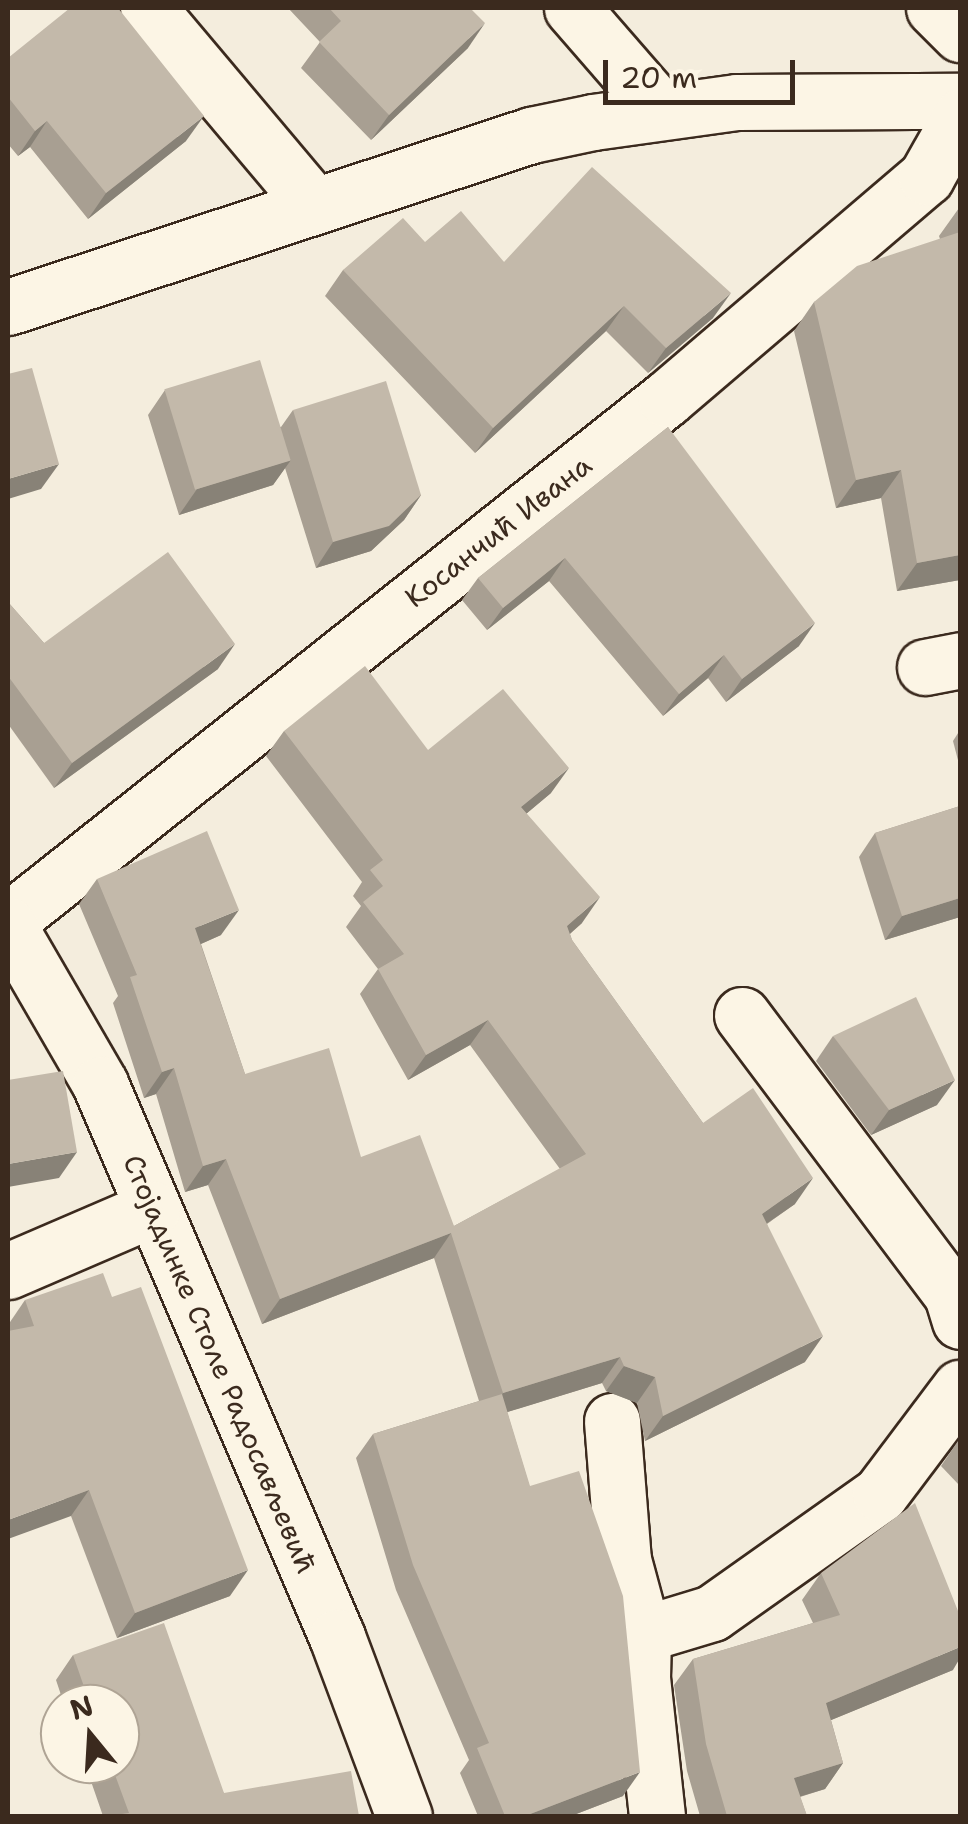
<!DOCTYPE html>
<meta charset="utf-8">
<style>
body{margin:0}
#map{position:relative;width:968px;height:1824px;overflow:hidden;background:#f4eddd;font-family:"Shantell Sans",sans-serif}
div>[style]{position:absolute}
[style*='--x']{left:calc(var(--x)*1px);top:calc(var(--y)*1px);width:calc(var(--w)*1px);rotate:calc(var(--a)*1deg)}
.roads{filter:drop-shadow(2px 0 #3b2a1e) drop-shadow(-2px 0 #3b2a1e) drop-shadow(0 2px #3b2a1e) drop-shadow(0 -2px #3b2a1e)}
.street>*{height:55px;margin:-27.5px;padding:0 27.5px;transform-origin:27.5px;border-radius:27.5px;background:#fcf5e5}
.wall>*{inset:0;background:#a89f92}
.shaded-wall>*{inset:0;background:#888277}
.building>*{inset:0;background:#c3b9aa;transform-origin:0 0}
span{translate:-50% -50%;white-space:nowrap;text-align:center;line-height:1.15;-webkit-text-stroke:8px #fcf5e5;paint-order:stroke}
.street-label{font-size:28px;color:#3b2a1e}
.frame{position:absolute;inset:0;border:10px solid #3b2a1e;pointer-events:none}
.north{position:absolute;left:40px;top:1684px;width:100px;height:100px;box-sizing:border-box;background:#fcf5e5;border:2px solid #afa495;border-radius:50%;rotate:342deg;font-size:28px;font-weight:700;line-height:40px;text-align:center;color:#3b2a1e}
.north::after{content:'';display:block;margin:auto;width:35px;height:45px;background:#3b2a1e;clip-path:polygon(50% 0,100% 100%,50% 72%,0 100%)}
.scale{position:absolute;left:603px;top:60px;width:192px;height:45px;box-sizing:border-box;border:5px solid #3b2a1e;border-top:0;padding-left:12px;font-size:30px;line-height:35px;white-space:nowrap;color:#3b2a1e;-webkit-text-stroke:8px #fcf5e5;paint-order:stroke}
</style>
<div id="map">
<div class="roads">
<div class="street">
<i style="--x:148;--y:8;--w:258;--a:49.9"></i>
<i style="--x:572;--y:8;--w:133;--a:49"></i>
<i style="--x:934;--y:8;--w:37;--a:45"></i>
<i style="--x:8;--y:307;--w:551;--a:-18.2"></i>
<i style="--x:531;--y:135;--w:63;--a:-11.8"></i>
<i style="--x:593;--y:122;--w:145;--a:-7.9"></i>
<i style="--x:737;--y:102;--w:223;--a:-0.3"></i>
<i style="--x:925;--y:667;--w:36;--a:-11"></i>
<i style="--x:8;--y:921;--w:840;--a:-38.43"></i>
<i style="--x:666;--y:399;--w:342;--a:-40.5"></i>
<i style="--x:926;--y:177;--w:69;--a:-60.5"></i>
<i style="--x:8;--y:925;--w:184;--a:59.9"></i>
<i style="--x:100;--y:1084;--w:602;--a:66.8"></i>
<i style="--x:337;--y:1637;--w:191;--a:69.5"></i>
<i style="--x:742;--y:1015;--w:350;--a:53.1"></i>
<i style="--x:952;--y:1295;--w:27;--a:73"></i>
<i style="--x:8;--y:1271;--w:157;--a:-23.3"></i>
<i style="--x:612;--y:1421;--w:139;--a:85.5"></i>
<i style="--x:623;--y:1560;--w:77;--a:74.9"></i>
<i style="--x:657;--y:1816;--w:138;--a:-96.2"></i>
<i style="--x:642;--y:1679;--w:45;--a:-88.7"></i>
<i style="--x:643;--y:1634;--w:72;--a:-16.9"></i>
<i style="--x:712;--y:1613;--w:206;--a:-35.3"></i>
<i style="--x:880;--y:1494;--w:133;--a:-53"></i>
</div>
</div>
<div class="wall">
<i style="clip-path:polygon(288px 8px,470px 8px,468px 48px,371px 140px,301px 68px,320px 42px)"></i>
<i style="clip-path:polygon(8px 58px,186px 141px,88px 219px,30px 147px,18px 156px,8px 144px)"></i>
<i style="clip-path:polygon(959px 208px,960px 208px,960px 580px,897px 591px,881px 498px,836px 508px,794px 331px,814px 302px,940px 239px,939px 236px)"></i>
<i style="clip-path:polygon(425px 242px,504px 262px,713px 318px,648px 373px,606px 331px,475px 453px,325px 296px,343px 270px)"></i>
<i style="clip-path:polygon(165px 390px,281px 427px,293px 410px,421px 495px,404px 520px,371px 551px,316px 568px,285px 468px,273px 485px,179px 515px,148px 415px)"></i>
<i style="clip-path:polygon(668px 427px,799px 646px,726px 702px,708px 678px,663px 716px,549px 581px,487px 630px,462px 600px,478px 578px)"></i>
<i style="clip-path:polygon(8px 602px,44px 643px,218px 669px,54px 788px,8px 724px)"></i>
<i style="clip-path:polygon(960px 730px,960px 768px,953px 741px)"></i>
<i style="clip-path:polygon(284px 731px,428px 750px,551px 793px,526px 814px,582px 923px,570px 934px,572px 940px,703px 1123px,795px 1204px,767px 1224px,805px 1362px,645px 1441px,637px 1403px,606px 1391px,602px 1383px,507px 1412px,623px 1796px,571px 1816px,478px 1816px,460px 1773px,469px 1760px,396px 1590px,356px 1458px,373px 1434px,479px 1401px,434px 1258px,262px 1324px,208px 1185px,185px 1192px,156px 1094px,144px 1098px,113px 1003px,118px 996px,79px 904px,97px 879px,221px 935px,201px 944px,245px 1074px,454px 1226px,560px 1169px,470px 1045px,408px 1080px,360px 994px,378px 969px,346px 927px,361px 906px,353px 896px,362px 882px,266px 756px)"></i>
<i style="clip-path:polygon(960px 806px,960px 917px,885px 940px,859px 857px,875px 833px)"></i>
<i style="clip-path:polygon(833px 1036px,937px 1105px,871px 1135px,816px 1061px)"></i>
<i style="clip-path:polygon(112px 1297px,230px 1596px,117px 1638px,71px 1516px,8px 1325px,25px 1300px)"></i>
<i style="clip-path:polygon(960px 1438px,960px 1486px,941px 1466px)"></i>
<i style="clip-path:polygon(821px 1573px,953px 1670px,831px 1720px,843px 1763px,825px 1789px,800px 1797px,807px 1816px,700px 1816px,687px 1771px,674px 1685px,693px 1659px,813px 1623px,802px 1600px)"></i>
<i style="clip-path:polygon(73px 1655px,224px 1793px,359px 1816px,103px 1816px,85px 1764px,120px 1764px,120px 1704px,64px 1704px,56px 1680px)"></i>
</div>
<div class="shaded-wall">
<i style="clip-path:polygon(485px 23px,468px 48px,371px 140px,389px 115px)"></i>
<i style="clip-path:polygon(204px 116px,186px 141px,88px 219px,106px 193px)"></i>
<i style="clip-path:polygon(47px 121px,30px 147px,18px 156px,35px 131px)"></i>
<i style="clip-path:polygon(731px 293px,713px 318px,648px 373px,666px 348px)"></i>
<i style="clip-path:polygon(624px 306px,606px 331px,475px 453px,493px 428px)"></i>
<i style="clip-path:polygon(291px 460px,273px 485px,179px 515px,197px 489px)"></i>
<i style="clip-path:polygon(59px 464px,41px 489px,8px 499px,8px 479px)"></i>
<i style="clip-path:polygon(901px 470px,881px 498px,836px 508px,856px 480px)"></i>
<i style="clip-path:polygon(421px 495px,404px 520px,371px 551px,316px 568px,333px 542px)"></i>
<i style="clip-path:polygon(960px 555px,960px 580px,897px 591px,917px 563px)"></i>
<i style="clip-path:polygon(565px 558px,549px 581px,487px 630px,503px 608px)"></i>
<i style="clip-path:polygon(815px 623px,799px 646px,726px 702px,742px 679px)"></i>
<i style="clip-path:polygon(235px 644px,218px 669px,54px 788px,72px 763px)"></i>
<i style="clip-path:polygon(724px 655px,708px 678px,663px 716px,679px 694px)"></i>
<i style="clip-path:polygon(569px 768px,551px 793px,503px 833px,521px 807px)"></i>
<i style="clip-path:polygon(600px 897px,582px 923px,549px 952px,567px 926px)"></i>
<i style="clip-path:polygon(960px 898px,960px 917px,885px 940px,902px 916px)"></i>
<i style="clip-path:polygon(239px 910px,221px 935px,178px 954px,195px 928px)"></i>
<i style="clip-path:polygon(488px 1020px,470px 1045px,408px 1080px,426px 1055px)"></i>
<i style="clip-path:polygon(174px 1068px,156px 1094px,144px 1098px,162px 1072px)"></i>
<i style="clip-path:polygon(955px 1080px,937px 1105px,871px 1135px,889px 1110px)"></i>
<i style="clip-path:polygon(77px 1152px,59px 1178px,8px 1187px,8px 1164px)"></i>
<i style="clip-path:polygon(226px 1159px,208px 1185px,185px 1192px,203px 1166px)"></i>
<i style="clip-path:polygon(813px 1178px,795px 1204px,744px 1239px,762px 1214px)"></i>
<i style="clip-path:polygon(451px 1233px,434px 1258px,262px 1324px,280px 1299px)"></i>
<i style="clip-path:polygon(823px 1336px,805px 1362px,645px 1441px,663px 1416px)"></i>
<i style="clip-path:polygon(620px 1357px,602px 1383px,485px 1419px,503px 1393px)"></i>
<i style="clip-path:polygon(624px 1366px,655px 1377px,637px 1403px,606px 1391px)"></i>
<i style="clip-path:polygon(89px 1490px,71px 1516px,8px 1539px,8px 1520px)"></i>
<i style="clip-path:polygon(248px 1570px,230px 1596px,117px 1638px,135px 1613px)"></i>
<i style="clip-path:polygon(960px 1647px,960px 1658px,953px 1670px,807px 1730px,826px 1703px)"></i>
<i style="clip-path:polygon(843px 1763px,825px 1789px,775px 1804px,794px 1778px)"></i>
<i style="clip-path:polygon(640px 1772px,623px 1796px,571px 1816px,525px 1816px)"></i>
</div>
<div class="building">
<i style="clip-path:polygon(70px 8px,118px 8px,204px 116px,106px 193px,47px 121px,35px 131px,8px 97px,8px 58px)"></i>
<i style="clip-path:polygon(329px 8px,470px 8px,485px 23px,389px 115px,319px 42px,341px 21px)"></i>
<i style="clip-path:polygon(592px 167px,731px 293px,666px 348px,624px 306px,493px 428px,343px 270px,403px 218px,425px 242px,461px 211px,504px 262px)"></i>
<i style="clip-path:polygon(960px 232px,960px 555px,917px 563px,901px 470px,856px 480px,814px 302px,857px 266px)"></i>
<i style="left:260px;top:360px;width:105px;height:100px;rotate:73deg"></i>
<i style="clip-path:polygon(32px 368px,59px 464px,8px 479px,8px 374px)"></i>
<i style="clip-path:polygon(386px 381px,421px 495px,389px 526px,333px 542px,293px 410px)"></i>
<i style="clip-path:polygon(668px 427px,815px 623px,742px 679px,724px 655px,679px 694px,565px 558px,503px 608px,478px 578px)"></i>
<i style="clip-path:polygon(168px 552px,235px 644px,72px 763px,8px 676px,8px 602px,44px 643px)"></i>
<i style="clip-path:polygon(365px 666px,428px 750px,503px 689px,569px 768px,521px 807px,600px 897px,567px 926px,572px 940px,703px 1123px,753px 1088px,813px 1178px,762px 1214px,823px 1336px,663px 1416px,655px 1377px,624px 1366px,620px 1357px,503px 1393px,451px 1233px,280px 1299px,226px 1159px,203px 1166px,174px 1068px,162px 1072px,130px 977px,137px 975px,97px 879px,207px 831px,239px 910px,195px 928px,245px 1074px,329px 1048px,361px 1157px,420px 1135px,454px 1226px,586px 1154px,488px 1020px,426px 1055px,378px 969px,404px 954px,363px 902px,383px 886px,370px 870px,383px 860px,284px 731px)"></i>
<i style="clip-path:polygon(960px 806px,960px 898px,902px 916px,875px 833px)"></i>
<i style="clip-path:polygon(916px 997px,955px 1080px,889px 1110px,833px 1036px)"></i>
<i style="clip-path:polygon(63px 1071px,77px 1152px,8px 1164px,8px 1080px)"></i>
<i style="clip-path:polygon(103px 1273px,112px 1297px,141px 1287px,248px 1570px,135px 1613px,89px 1490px,8px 1520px,8px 1331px,34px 1326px,25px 1300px)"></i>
<i style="clip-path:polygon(502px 1394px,530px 1486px,579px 1471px,623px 1596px,640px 1772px,525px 1816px,505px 1816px,477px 1748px,489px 1743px,413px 1565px,373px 1434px)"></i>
<i style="clip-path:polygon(915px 1503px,960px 1616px,960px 1647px,826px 1703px,843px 1763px,794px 1778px,807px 1816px,727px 1816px,706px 1744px,693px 1659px,840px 1615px,821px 1573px)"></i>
<i style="clip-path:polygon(164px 1623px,224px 1793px,351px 1771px,359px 1816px,108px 1816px,129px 1813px,111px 1764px,120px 1764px,120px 1704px,90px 1704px,73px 1655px)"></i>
</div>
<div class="street-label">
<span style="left:498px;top:531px;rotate:-38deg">Косанчић Ивана</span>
<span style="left:220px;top:1364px;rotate:67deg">Стојадинке Столе Радосављевић</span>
</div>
<div class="frame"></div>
<div class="north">N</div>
<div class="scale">20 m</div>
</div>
